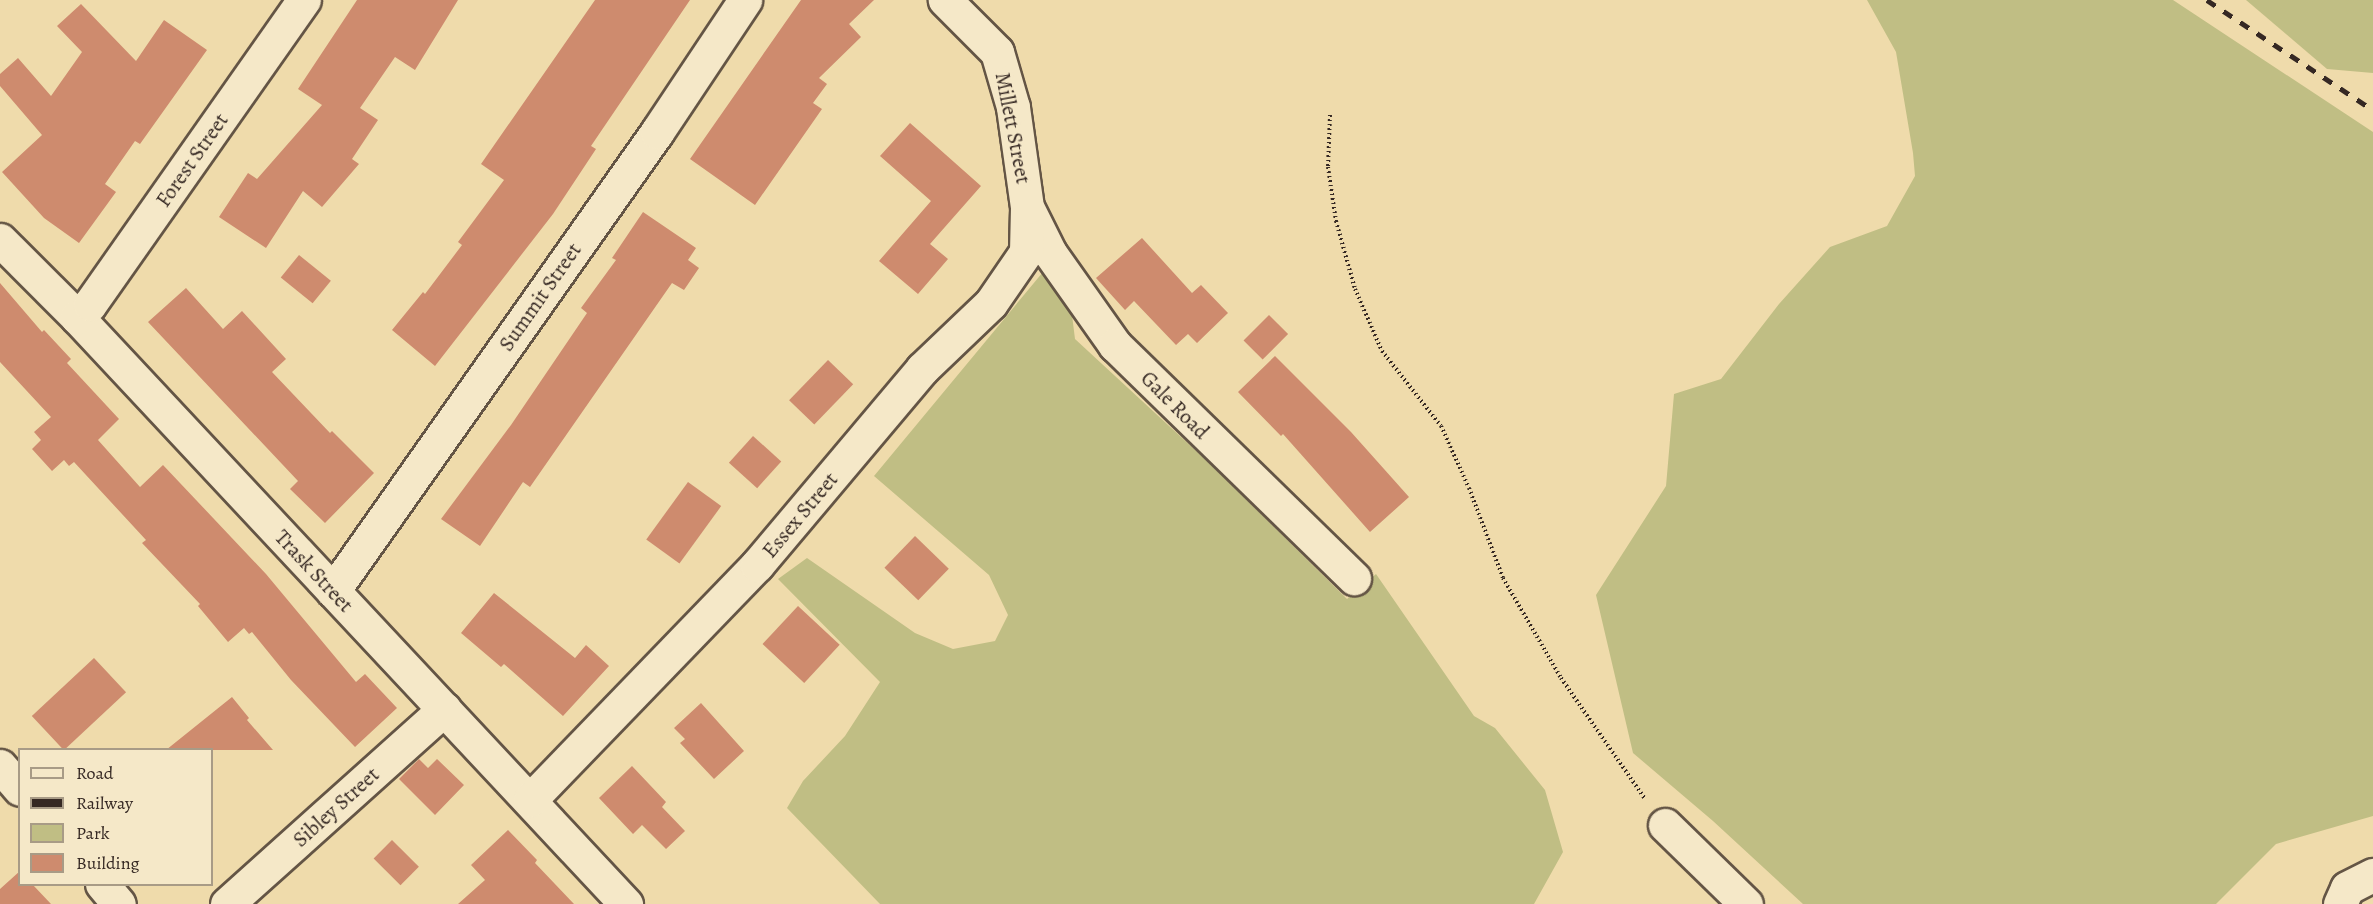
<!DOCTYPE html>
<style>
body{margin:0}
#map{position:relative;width:2373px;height:904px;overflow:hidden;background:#efdbab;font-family:Alegreya,serif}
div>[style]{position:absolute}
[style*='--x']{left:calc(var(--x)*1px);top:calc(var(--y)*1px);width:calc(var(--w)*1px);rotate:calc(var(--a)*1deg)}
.green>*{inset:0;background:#c0be84}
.building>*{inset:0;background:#ce8b6e;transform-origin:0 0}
.path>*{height:4px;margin-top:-2px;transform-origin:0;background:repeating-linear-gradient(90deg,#352823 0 1.5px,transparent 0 4.5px)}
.roads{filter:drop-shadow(2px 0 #645545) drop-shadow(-2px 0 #645545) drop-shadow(0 2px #645545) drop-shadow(0 -2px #645545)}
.minor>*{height:33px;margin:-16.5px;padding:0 16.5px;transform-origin:16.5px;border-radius:16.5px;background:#f5e8c8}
.rail>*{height:4.5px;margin-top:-2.25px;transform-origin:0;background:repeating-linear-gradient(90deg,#352823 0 10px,transparent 0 20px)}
span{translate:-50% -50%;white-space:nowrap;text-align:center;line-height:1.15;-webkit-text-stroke:4.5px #f5e8c8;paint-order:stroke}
.street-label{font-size:21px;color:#352823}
.legend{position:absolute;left:18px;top:748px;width:195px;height:138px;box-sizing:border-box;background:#f5e8c8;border:2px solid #a89b86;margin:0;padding:8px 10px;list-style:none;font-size:18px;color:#352823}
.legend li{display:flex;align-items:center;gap:12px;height:30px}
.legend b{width:30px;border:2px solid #a89b86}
</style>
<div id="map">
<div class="green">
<i style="clip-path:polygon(1867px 0,2173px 0,2373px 132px,2373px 816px,2276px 844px,2216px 904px,1803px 904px,1713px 821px,1633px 753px,1596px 595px,1666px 486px,1674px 394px,1721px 379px,1779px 304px,1830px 247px,1887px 226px,1915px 176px,1913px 153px,1896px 52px)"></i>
<i style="clip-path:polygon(2246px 0,2373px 0,2373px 73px,2327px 69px)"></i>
<i style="clip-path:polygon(1043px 272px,1070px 299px,1075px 339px,1207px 461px,1347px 599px,1376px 574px,1474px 716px,1495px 728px,1545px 790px,1563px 852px,1534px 904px,880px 904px,787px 808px,803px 781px,845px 736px,880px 682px,778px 579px,807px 558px,915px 633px,953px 649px,995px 641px,1008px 615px,989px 575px,874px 476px)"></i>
</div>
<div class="building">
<i style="clip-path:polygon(357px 0,458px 0,415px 70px,395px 57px,360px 108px,378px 120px,352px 159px,359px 164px,322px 207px,303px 191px,266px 248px,219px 217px,248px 173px,257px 179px,322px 105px,298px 89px)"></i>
<i style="clip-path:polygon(595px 0,690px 0,591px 146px,596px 149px,553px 214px,435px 366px,392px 330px,423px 292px,425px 294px,462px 245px,458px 242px,504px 180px,481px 164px)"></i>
<i style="clip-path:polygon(801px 0,874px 0,849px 24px,861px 37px,819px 78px,827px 84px,813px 103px,822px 109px,755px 205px,690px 159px)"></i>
<i style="clip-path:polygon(81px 4px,136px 61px,164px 20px,207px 50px,140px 144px,135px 141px,105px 184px,116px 192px,79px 243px,44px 218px,2px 172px,42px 135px,0 86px,0 74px,18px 58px,51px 96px,82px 52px,57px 26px)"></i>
<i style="clip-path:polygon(910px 123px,981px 186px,930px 244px,948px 259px,918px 294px,879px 261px,931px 201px,880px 156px)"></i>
<i style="clip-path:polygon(643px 212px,696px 248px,688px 260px,699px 268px,684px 290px,672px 283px,530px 487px,523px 482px,480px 546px,441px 519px,511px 425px,587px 313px,581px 308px,616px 260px,612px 258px)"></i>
<i style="clip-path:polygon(1142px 238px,1192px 293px,1201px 285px,1228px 313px,1197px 343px,1188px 334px,1176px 345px,1134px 301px,1125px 310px,1096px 278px)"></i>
<i style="left:299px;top:255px;width:41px;height:29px;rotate:39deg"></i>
<i style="clip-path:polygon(0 283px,42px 332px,44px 330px,71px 359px,67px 363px,119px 419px,98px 440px,140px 487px,163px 465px,266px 574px,356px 682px,365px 674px,397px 708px,355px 747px,291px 680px,252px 632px,249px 634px,244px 628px,228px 642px,198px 606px,200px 604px,142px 543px,146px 540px,74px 462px,69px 466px,64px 460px,52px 471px,32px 449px,41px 440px,34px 432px,51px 417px,0 362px)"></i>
<i style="clip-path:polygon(186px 288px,223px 329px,242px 311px,286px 359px,272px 372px,330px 433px,332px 431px,374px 473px,325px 523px,290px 489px,298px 481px,148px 322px)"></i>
<i style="left:1269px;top:315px;width:27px;height:36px;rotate:45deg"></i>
<i style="clip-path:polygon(1275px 356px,1351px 432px,1409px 497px,1370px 532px,1283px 434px,1281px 436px,1238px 392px)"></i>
<i style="left:828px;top:360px;width:35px;height:56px;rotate:44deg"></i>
<i style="left:753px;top:436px;width:38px;height:36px;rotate:42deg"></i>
<i style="left:688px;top:482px;width:41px;height:71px;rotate:36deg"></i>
<i style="left:915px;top:536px;width:47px;height:44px;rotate:44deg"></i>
<i style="clip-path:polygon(494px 593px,575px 658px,586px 645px,609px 666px,563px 716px,504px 664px,501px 667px,461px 633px)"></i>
<i style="left:798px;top:606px;width:57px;height:52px;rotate:43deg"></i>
<i style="left:94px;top:658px;width:47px;height:85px;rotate:47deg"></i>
<i style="clip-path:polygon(232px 697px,249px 718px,247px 720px,273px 750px,166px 750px)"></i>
<i style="clip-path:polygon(701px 703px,744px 751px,714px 779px,680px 743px,685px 739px,674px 728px)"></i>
<i style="clip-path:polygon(419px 759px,428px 768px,437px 759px,464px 785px,435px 815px,399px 779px)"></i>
<i style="clip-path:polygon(632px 766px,666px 802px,662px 807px,685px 831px,666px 849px,642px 825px,633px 834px,599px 798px)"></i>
<i style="clip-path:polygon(508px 830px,537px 860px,535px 863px,574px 904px,458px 904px,485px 880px,471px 865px)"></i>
<i style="left:392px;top:840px;width:38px;height:26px;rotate:45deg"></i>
<i style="clip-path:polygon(20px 871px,20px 885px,33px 885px,51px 904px,0 904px,0 889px)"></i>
</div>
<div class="path">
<i style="--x:1330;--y:115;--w:52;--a:92.2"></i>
<i style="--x:1328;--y:167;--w:55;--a:81.6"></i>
<i style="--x:1336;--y:221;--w:71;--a:74.4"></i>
<i style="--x:1355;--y:289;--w:68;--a:66.5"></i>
<i style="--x:1382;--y:351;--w:95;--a:51.8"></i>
<i style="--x:1441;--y:426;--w:68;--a:65.7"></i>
<i style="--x:1469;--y:488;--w:96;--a:69.3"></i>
<i style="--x:1503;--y:578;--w:116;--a:59.9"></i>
<i style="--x:1561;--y:678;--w:147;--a:55.2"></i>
</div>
<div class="roads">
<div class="minor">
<i style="--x:1029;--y:211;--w:47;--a:63.4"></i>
<i style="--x:1050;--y:253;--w:113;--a:54.8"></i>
<i style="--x:1115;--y:345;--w:334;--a:44.3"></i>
<i style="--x:0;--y:240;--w:109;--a:45"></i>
<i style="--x:77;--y:317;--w:804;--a:46.92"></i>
<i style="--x:77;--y:317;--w:18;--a:-45"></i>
<i style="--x:90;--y:304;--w:372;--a:-54.9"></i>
<i style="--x:333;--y:591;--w:562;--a:-54.78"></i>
<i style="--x:657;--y:132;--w:159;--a:-56.3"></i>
<i style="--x:0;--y:766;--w:30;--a:49"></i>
<i style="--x:530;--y:800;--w:327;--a:-46"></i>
<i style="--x:757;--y:565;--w:256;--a:-49.9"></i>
<i style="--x:922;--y:369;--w:95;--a:-43.7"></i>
<i style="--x:991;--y:303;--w:62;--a:-55.5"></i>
<i style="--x:1026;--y:252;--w:45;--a:-88.7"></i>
<i style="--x:1027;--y:207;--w:101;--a:-98"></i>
<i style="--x:1013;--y:107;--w:57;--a:-106.2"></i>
<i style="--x:997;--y:52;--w:74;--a:-135"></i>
<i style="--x:1665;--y:825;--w:113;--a:44.3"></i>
<i style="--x:102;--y:884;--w:26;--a:50"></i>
<i style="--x:227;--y:904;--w:292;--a:-41.9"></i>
<i style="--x:2340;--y:904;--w:17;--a:-66"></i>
<i style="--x:2347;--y:888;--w:29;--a:-27"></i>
</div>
</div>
<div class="rail">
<i style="--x:2207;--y:0;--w:199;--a:33.5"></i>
</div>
<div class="street-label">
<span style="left:1013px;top:128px;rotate:79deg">Millett Street</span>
<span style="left:192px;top:160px;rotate:-55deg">Forest Street</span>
<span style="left:540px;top:297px;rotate:-55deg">Summit Street</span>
<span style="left:1175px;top:405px;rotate:45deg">Gale Road</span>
<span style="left:800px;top:515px;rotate:-50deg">Essex Street</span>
<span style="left:314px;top:571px;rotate:47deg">Trask Street</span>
<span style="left:336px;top:807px;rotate:-42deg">Sibley Street</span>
</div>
<ul class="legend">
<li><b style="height:8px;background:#f5e8c8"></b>Road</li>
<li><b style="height:8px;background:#352823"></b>Railway</li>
<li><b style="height:16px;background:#c0be84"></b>Park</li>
<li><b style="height:16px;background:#ce8b6e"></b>Building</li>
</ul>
</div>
